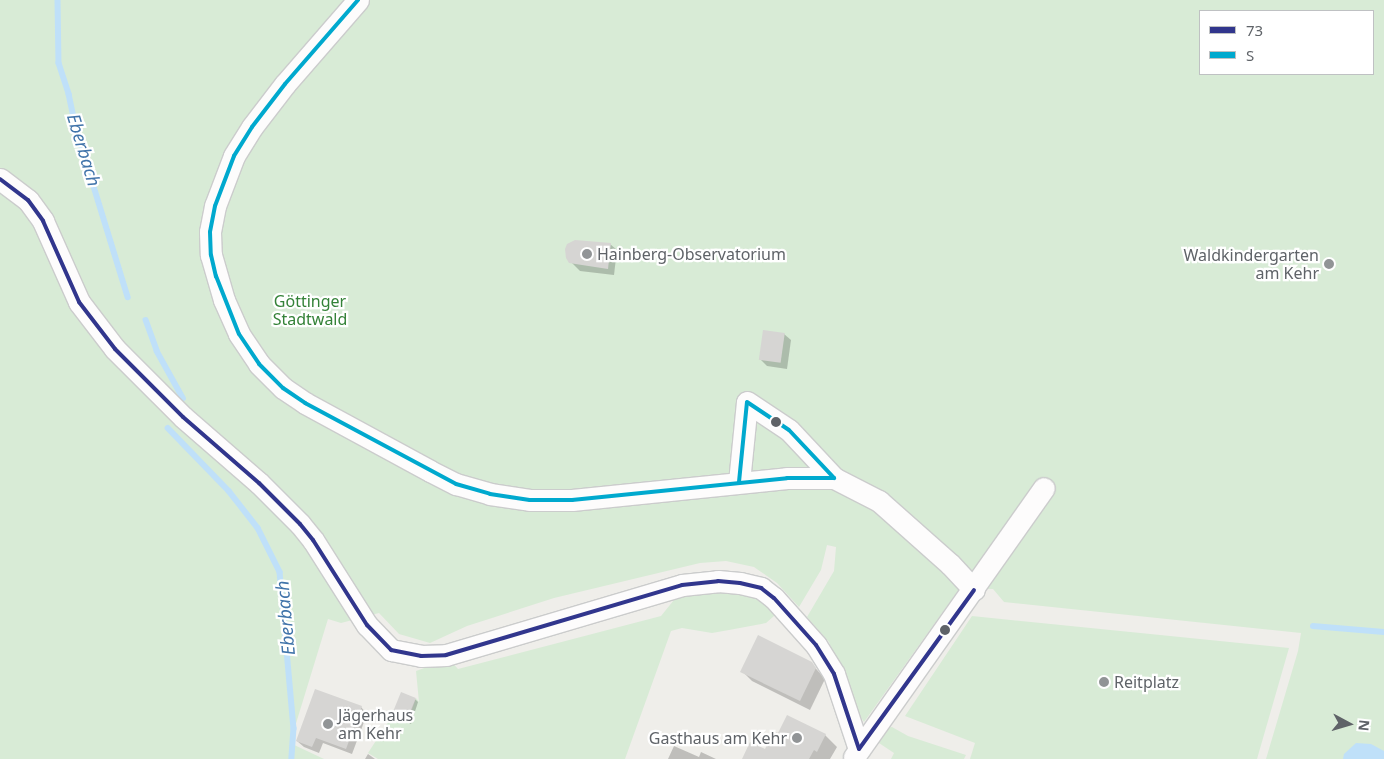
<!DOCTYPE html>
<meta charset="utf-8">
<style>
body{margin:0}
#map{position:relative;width:1384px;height:759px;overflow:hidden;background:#efeeea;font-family:"Noto Sans",sans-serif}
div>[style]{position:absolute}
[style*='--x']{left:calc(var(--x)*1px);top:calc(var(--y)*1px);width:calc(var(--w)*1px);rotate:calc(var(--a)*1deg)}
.green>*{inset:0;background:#d8ebd6}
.water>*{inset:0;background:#bfe0f9}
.shadow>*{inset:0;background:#0003}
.stream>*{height:5.5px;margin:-2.75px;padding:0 2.75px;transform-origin:2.75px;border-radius:2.75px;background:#bfe0f9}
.building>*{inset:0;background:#d6d5d3;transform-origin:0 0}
.roads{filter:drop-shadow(1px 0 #cbcccc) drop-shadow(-1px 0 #cbcccc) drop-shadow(0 1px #cbcccc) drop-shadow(0 -1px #cbcccc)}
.minor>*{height:21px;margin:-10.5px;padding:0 10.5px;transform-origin:10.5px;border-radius:10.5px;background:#fdfcfc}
.bus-1>*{height:4px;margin:-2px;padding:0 2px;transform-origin:2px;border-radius:2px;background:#31368d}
.bus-2>*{height:4px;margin:-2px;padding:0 2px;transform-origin:2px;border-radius:2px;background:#00a9ce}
.dots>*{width:14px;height:14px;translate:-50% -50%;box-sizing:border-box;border:2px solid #fff;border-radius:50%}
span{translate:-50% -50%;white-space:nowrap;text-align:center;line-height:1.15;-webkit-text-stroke:4.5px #fff;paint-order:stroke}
.poi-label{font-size:16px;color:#5f6368}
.left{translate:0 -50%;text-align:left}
.right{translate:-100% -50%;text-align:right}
.park-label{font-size:16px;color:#348238}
.water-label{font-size:18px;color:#4174aa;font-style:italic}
.legend{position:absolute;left:1199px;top:10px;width:175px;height:65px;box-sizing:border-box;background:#fff;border:1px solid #bfc1c3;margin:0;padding:6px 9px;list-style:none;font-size:15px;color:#5f6368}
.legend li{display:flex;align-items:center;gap:10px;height:25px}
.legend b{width:25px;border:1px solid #bfc1c3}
.north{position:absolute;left:1324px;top:699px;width:50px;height:50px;-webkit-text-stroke:4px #fff;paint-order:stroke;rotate:96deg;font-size:14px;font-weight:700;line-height:20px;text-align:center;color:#5f6368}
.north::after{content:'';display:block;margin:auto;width:18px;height:22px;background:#5f6368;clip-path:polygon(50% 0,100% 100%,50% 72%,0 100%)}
</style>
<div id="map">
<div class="green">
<i style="clip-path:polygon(evenodd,0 0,1384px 0,1384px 759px,1266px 759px,1298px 651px,1301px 633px,1004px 602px,993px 589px,960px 588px,864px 722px,850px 701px,829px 642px,807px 617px,834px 571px,836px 547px,827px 545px,821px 570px,799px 607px,777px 583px,754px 567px,726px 561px,700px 563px,554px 598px,467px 626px,430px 643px,399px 634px,379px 613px,341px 623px,328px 619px,290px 743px,324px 759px,0 759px,0 0,1200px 11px,1373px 11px,1373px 74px,1200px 74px,1200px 11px)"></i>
<i style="clip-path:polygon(716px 588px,757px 596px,775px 609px,774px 616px,766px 623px,729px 630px,712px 633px,682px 628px,671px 631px,625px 759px,378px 759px,368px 753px,392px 716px,408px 721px,416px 698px,419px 702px,416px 671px,449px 659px,458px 669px,661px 616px,678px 595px)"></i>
<i style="clip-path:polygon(972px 616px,1289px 648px,1257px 759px,970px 759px,975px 743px,905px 716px)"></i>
<i style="clip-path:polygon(892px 727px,908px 736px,966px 755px,964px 759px,891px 759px,894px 753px,876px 741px,885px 728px)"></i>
</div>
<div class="water">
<i style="clip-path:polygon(1356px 743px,1371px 744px,1384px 751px,1384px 759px,1343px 759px,1344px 754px)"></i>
</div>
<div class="shadow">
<i style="clip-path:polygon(610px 244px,617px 250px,614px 275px,580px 271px,567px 258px)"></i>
<i style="clip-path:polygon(784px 334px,791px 340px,787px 369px,767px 366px,760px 359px)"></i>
<i style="clip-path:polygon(811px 663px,825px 679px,810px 710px,752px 681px,742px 671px)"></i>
<i style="clip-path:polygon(415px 699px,418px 702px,411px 724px,394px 716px)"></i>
<i style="clip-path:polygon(361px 707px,367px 714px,352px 754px,323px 743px,319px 753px,304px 747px,297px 741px)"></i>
<i style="clip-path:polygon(778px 734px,825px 735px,837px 747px,830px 759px,743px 759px,765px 750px)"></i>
<i style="clip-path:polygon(674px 746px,699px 757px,701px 752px,716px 759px,668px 759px)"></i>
<i style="clip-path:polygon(368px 754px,375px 759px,365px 759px)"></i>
</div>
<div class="stream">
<i style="--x:58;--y:0;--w:63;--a:89.1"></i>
<i style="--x:59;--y:63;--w:33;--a:72"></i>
<i style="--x:69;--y:94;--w:35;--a:78"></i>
<i style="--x:76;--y:128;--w:177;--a:72.9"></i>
<i style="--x:146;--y:320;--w:33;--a:70"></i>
<i style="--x:157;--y:351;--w:54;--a:61"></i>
<i style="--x:168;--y:428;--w:88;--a:45.9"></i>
<i style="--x:229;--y:491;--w:47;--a:51.9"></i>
<i style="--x:258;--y:528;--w:49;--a:63.4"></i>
<i style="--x:280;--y:572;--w:157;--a:84.9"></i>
<i style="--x:294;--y:728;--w:31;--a:94"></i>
<i style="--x:1313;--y:626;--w:71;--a:4.8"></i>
</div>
<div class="building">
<i style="clip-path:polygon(575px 240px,611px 243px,608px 269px,569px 263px,566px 258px,565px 249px,567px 244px)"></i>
<i style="left:763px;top:330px;width:22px;height:30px;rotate:8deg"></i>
<i style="clip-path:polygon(758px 635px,812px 662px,816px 668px,800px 701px,740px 672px)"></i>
<i style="clip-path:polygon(315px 689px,362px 706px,346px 749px,316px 738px,312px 747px,296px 741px)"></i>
<i style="left:401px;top:692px;width:16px;height:26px;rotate:22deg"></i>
<i style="clip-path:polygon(787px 715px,826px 734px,817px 752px,814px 750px,809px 759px,742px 759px,750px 742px,765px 749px,774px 731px,778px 733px)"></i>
</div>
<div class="roads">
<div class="minor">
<i style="--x:358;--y:0;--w:111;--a:131"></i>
<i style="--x:285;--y:84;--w:54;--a:127.5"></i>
<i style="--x:252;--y:127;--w:34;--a:122"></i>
<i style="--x:234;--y:156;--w:53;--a:110.8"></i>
<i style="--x:215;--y:206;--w:26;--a:101"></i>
<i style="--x:210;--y:232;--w:23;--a:88"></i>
<i style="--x:211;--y:255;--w:47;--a:73.9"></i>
<i style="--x:224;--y:300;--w:37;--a:66"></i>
<i style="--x:239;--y:334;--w:36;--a:56"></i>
<i style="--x:259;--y:364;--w:34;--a:45"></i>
<i style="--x:283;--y:388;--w:27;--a:34"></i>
<i style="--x:305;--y:403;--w:142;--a:28.5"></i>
<i style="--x:430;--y:471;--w:29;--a:27"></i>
<i style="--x:456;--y:484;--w:35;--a:16"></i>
<i style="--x:490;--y:494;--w:40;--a:8.5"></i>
<i style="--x:530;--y:500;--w:42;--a:0"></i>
<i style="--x:572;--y:500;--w:216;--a:-5.8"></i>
<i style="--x:787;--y:478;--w:47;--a:0"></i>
<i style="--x:834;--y:478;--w:51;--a:27.1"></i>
<i style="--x:879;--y:501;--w:95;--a:41.6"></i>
<i style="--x:950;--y:564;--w:35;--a:47"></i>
<i style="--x:0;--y:179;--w:35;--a:37"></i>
<i style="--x:28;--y:200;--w:26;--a:54"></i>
<i style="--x:43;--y:221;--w:89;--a:66"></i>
<i style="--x:79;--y:302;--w:59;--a:52.5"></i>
<i style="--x:115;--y:349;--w:96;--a:45"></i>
<i style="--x:183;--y:417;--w:101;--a:41"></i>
<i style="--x:259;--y:483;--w:58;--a:45"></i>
<i style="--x:300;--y:524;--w:21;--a:51"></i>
<i style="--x:313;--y:540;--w:101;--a:57.6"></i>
<i style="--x:367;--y:625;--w:35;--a:46"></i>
<i style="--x:391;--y:650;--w:31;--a:11"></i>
<i style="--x:421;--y:656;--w:25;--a:-2"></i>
<i style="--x:446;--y:655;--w:246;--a:-16.5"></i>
<i style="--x:682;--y:585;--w:36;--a:-6"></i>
<i style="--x:718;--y:581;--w:22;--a:5"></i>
<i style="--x:740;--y:583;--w:22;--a:13"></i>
<i style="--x:761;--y:588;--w:16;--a:38"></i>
<i style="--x:774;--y:598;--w:63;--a:48.2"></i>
<i style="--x:816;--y:645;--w:34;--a:58"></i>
<i style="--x:834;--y:674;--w:79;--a:71.6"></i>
<i style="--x:739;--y:482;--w:80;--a:-84.3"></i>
<i style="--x:747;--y:402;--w:50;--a:33.7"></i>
<i style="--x:789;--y:430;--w:66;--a:46.8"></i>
<i style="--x:854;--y:757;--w:329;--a:-54.8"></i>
</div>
</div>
<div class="bus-1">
<i style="--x:0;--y:179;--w:35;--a:37"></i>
<i style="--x:28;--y:200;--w:26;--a:54"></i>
<i style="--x:43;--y:221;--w:89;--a:66"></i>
<i style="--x:79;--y:302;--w:59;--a:52.5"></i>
<i style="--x:115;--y:349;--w:96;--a:45"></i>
<i style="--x:183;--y:417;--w:101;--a:41"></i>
<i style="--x:259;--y:483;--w:58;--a:45"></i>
<i style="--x:300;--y:524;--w:21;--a:51"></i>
<i style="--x:313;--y:540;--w:101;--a:57.6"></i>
<i style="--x:367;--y:625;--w:35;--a:46"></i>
<i style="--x:391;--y:650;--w:31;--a:11"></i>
<i style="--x:421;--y:656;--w:25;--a:-2"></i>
<i style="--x:446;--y:655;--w:246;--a:-16.5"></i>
<i style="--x:682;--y:585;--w:36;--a:-6"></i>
<i style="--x:718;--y:581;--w:22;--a:5"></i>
<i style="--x:740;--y:583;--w:22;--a:13"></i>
<i style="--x:761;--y:588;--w:16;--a:38"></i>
<i style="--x:774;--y:598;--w:63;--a:48.2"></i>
<i style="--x:816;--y:645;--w:34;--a:58"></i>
<i style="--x:834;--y:674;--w:79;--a:71.6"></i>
<i style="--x:859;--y:749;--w:196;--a:-54.1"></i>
</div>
<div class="bus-2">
<i style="--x:358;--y:0;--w:111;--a:131"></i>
<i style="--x:285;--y:84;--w:54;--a:127.5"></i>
<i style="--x:252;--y:127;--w:34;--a:122"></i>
<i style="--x:234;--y:156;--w:53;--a:110.8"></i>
<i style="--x:215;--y:206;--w:26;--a:101"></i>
<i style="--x:210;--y:232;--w:23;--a:88"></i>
<i style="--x:211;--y:255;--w:22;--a:77"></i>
<i style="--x:216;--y:276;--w:62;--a:68.4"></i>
<i style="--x:239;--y:334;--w:36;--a:56"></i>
<i style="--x:259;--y:364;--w:34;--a:45"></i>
<i style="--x:283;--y:388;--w:27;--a:34"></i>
<i style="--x:305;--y:403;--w:171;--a:28.2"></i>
<i style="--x:456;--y:484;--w:35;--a:16"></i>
<i style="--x:490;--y:494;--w:40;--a:8.5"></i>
<i style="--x:530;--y:500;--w:42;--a:0"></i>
<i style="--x:572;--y:500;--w:216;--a:-5.8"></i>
<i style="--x:787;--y:478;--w:47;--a:0"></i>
<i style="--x:739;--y:482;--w:80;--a:-84.3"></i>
<i style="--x:747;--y:402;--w:50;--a:33.7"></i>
<i style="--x:789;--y:430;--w:66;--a:46.8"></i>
</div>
<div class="dots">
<i style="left:587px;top:254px;background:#919496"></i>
<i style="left:1329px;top:264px;background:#919496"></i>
<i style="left:776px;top:422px;background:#5f6368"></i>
<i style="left:945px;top:630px;background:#5f6368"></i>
<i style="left:1104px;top:682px;background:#919496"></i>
<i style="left:328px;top:724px;background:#919496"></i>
<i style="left:797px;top:738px;background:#919496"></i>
</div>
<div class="poi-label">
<span class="left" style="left:597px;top:254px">Hainberg-Observatorium</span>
<span class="right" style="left:1319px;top:264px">Waldkindergarten<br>am Kehr</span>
<span class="left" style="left:1114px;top:682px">Reitplatz</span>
<span class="left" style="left:338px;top:724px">Jägerhaus<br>am Kehr</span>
<span class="right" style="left:787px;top:738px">Gasthaus am Kehr</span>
</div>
<div class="park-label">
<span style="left:310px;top:310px">Göttinger<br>Stadtwald</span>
</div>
<div class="water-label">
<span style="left:84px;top:150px;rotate:73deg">Eberbach</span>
<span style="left:285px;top:618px;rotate:-95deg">Eberbach</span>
</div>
<ul class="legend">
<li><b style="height:6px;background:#31368d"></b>73</li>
<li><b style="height:6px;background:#00a9ce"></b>S</li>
</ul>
<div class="north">N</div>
</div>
